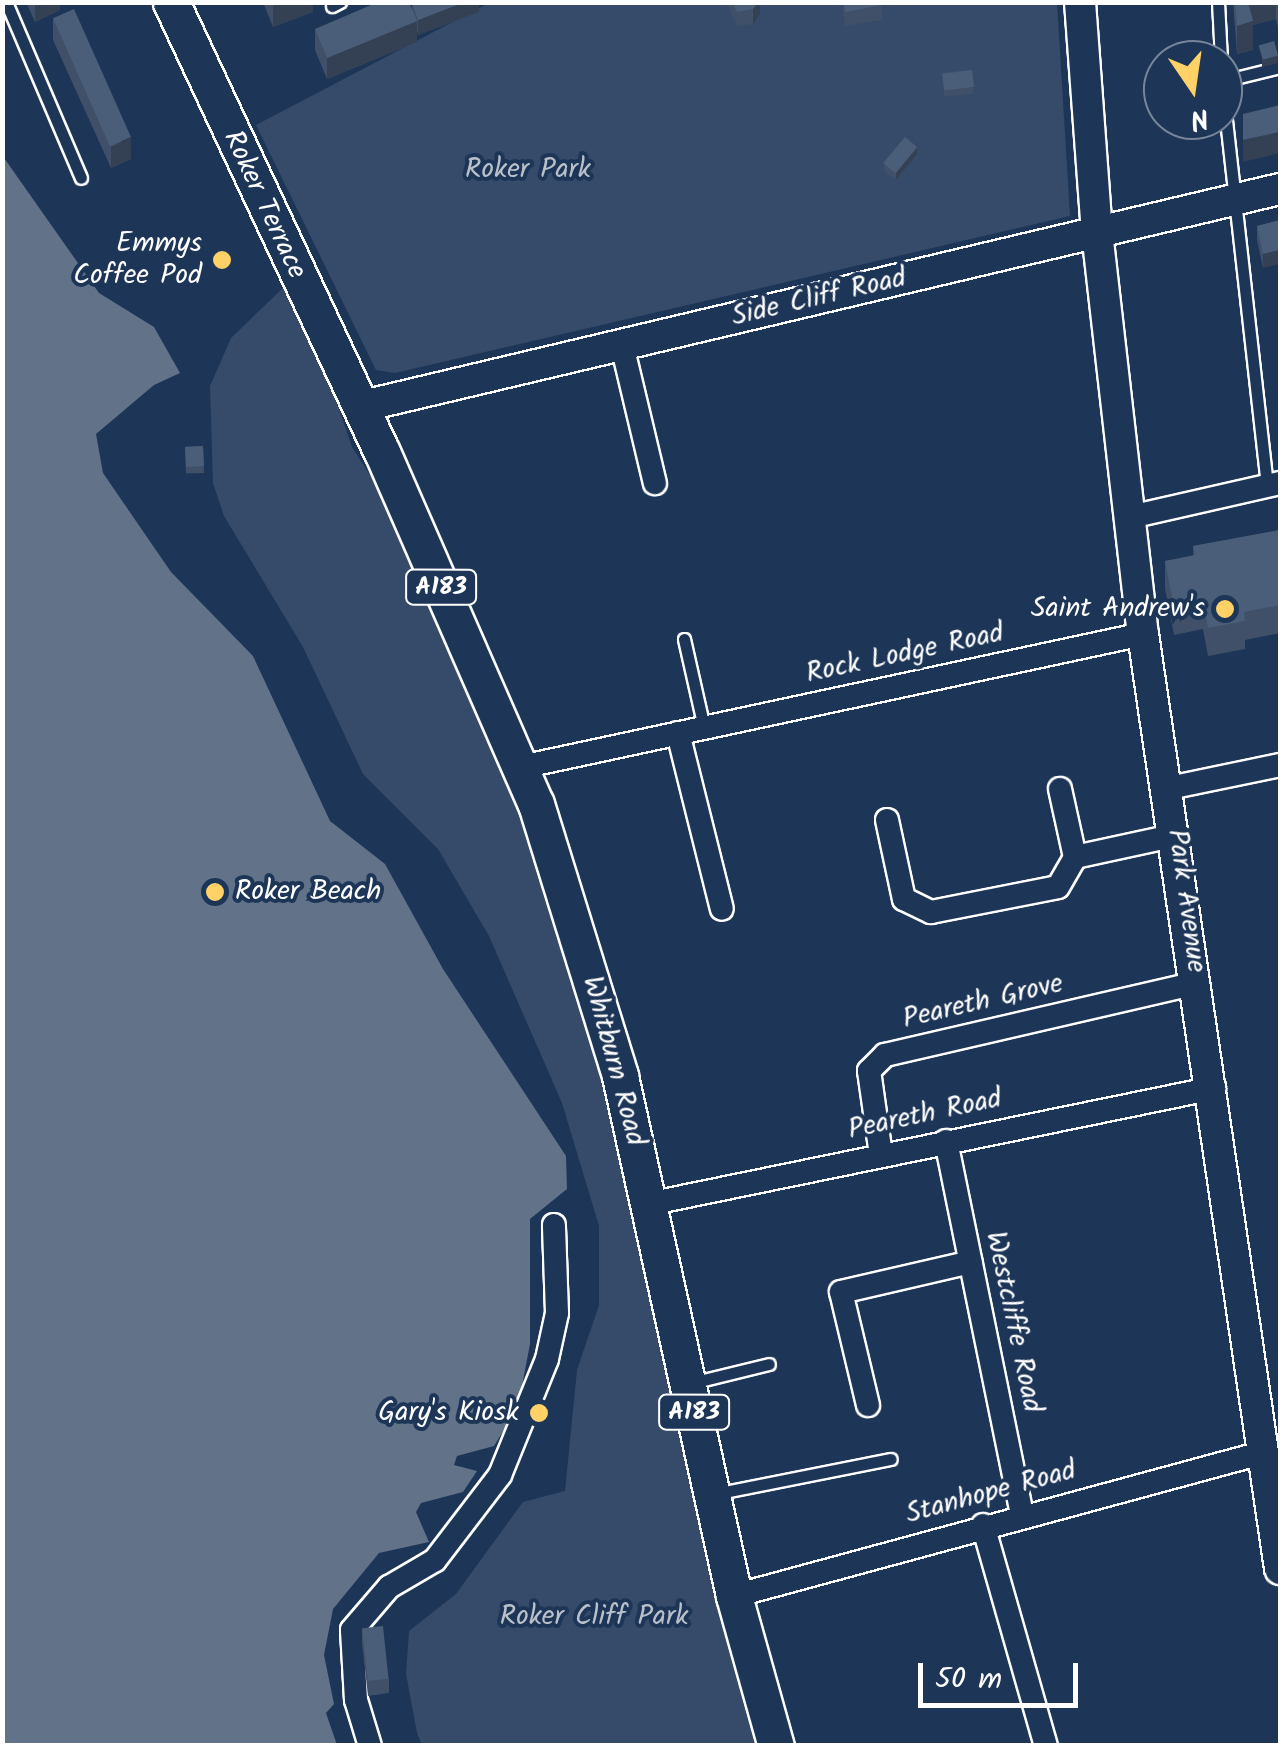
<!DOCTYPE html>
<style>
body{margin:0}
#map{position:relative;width:1283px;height:1748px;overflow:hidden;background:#1d3557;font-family:Kalam,sans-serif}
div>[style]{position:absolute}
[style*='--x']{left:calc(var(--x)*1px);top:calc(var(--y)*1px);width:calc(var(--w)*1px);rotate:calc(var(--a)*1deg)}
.green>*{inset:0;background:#364b69}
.water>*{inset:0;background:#617289}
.roads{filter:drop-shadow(2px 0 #fff) drop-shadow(-2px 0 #fff) drop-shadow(0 2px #fff) drop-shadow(0 -2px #fff)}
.lane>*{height:11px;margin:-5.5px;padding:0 5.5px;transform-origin:5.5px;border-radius:5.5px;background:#1d3557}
.street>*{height:22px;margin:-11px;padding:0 11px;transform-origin:11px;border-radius:11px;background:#1d3557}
.secondary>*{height:30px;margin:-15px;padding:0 15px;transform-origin:15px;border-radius:15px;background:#1d3557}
.primary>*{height:35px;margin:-17.5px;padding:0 17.5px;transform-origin:17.5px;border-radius:17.5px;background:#1d3557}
.wall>*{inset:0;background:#405068;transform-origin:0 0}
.shaded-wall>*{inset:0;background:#344155}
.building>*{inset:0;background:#4a5d79;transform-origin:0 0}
.dots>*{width:28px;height:28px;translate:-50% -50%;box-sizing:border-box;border:5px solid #1d3557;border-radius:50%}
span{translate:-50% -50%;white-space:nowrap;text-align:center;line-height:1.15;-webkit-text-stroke:8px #1d3557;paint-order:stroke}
.shield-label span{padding:2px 8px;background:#1d3557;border:2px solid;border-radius:8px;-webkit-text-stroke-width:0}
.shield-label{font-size:25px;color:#fff;font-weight:700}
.park-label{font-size:28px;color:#b9c0ca}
.street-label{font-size:28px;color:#fff}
.poi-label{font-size:28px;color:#fff}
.right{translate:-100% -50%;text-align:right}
.left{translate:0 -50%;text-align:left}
.frame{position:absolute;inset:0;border:5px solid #fff;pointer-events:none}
.north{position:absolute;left:1143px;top:40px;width:100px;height:100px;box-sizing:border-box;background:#1d3557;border:2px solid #77869a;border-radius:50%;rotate:167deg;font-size:28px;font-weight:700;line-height:40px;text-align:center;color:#fff}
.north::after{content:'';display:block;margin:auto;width:35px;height:45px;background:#ffd166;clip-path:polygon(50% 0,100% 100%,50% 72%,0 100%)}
.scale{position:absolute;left:918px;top:1663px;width:160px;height:45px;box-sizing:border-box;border:5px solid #fff;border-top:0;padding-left:12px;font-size:30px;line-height:35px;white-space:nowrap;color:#fff;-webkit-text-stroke:8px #1d3557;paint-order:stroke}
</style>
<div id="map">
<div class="green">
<i style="clip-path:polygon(489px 3px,1057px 3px,1070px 216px,395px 373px,376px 370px,256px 125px)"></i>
<i style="clip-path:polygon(285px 286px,314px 336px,352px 447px,386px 500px,505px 772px,561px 934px,626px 1172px,756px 1745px,422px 1745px,417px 1733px,406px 1674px,409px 1631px,456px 1594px,523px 1502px,565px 1491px,577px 1370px,599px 1305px,599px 1226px,562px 1103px,489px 936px,438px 849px,363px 774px,303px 647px,224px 516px,213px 483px,210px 386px,231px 338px)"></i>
</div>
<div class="water">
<i style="clip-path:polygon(2px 155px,99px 293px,154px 327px,180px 373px,154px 385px,96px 434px,103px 473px,171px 572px,253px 656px,330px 821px,385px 864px,443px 969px,566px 1156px,567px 1189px,530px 1219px,530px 1344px,518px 1407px,494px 1446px,457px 1456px,454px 1465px,477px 1471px,463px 1492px,421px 1503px,416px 1512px,429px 1542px,379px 1553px,333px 1609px,324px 1655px,334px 1704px,326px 1713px,337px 1745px,3px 1745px)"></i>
</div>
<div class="roads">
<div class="lane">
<i style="--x:6;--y:2;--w:191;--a:66.9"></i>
<i style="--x:1218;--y:2;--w:58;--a:87"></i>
<i style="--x:332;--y:6;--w:9;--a:-27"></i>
<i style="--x:1223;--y:81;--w:59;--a:-13.8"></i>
<i style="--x:1223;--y:93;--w:395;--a:83.6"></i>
<i style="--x:684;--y:639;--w:91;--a:77.3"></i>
<i style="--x:691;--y:1383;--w:80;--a:-13.7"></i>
<i style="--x:714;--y:1494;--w:180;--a:-11.2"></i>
</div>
<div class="street">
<i style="--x:622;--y:345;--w:142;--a:76.6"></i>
<i style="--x:1130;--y:517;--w:154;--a:-12.8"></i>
<i style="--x:678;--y:733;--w:181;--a:76"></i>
<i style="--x:521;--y:767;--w:636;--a:-12.07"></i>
<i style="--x:1169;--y:788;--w:113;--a:-11.7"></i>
<i style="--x:1060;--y:789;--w:70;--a:77.6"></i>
<i style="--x:887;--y:820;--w:81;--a:77.9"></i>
<i style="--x:904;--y:899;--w:30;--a:26"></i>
<i style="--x:931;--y:912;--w:129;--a:-11.1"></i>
<i style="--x:1058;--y:887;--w:34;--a:-60"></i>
<i style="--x:1075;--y:857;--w:104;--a:-12.2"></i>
<i style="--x:946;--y:1141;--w:382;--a:78.5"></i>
<i style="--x:881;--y:1155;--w:85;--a:-98.1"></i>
<i style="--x:869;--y:1071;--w:23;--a:-45"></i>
<i style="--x:885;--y:1055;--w:321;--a:-13"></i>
<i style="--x:648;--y:1204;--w:578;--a:-11.58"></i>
<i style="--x:868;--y:1405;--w:116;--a:-103.4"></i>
<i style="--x:841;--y:1292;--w:133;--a:-13"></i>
<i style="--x:983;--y:1525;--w:230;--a:74.1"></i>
<i style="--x:734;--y:1596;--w:550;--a:-15.17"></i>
<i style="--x:370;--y:1746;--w:48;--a:-106.9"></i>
<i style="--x:356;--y:1700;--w:70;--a:-93.3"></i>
<i style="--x:352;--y:1630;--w:57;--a:-49.3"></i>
<i style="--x:389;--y:1587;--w:53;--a:-30.4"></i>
<i style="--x:435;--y:1560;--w:107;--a:-52.6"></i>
<i style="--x:500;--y:1475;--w:125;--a:-67.9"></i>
<i style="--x:547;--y:1359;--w:47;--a:-77.7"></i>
<i style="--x:557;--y:1313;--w:88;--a:-92"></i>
</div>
<div class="secondary">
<i style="--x:1080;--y:2;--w:231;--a:85.8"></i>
<i style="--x:1097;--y:232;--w:405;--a:83.5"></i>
<i style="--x:1143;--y:634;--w:945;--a:81.66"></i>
<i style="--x:359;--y:407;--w:946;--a:-13.32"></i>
</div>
<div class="primary">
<i style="--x:171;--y:2;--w:497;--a:64.9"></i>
<i style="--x:382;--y:452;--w:384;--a:66.4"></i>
<i style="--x:536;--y:804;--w:285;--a:72.8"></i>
<i style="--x:620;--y:1076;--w:532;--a:77.63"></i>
<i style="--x:734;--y:1596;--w:156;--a:74.4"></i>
</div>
</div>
<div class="wall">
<i style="clip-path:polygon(26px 2px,60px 2px,60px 10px,35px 22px)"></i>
<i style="clip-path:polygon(263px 2px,313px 2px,313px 12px,273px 27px)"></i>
<i style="clip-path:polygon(479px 2px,479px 12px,418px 35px,417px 31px,417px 42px,327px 79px,315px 50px,315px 29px,412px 8px,412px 3px)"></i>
<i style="clip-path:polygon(726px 2px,760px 2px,760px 14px,753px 24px,737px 26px)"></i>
<i style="clip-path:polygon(838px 2px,882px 2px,882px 20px,845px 26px,842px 3px)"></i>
<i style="clip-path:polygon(1233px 2px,1280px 2px,1280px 39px,1276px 19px,1253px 25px,1253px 50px,1237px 54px)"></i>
<i style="clip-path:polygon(53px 18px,131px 159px,111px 168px,53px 40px)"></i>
<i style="left:972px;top:70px;width:24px;height:30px;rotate:85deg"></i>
<i style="clip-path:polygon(917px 154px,896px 180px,884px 171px,884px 164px)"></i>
<i style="clip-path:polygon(1280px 220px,1263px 268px,1257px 240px,1257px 226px)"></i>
<i style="left:203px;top:446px;width:27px;height:18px;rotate:88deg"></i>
<i style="clip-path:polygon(1280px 530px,1280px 633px,1245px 640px,1245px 649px,1208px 656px,1203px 629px,1174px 635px,1165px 589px,1165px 561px,1193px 556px,1193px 546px)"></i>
<i style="clip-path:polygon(362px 1628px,389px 1679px,389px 1693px,368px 1696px,362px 1643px)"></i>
</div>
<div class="shaded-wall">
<i style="clip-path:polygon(35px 2px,60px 2px,60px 10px,35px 22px)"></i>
<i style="clip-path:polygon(281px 2px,313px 2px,313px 12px,273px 27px,273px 6px)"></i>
<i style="clip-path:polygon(465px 2px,479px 2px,479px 12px,418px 35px,418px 20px)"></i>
<i style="clip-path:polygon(758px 2px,760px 2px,760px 14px,753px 24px,753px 9px)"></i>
<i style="clip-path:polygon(1247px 2px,1276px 2px,1276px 19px,1253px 25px,1253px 50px,1237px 54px,1237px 26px)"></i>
<i style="clip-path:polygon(417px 21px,417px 42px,327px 79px,327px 58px)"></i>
<i style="clip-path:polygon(1278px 55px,1278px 63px,1262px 67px,1262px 59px)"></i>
<i style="clip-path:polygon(1280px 132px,1280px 153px,1243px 162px,1243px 140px)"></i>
<i style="clip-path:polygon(131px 137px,131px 159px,111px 168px,111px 147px)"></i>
<i style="clip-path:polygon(917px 147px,917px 154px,896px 180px,896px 173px)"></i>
<i style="clip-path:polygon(1280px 250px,1280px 264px,1263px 268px,1263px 254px)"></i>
</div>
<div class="building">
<i style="clip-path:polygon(378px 2px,409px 2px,417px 21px,327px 58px,315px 29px)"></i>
<i style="clip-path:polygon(413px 2px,465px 2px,418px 20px,412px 3px)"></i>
<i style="clip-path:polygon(733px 2px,758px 2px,753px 9px,737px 12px)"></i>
<i style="clip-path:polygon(844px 2px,882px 2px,882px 5px,845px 12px)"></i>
<i style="clip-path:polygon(1235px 2px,1248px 2px,1253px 21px,1237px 26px)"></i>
<i style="left:74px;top:9px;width:140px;height:23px;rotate:66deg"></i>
<i style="left:1274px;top:41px;width:15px;height:16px;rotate:74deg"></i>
<i style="left:972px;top:70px;width:17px;height:30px;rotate:83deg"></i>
<i style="clip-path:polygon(1280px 105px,1280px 132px,1243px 140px,1243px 114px)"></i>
<i style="left:905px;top:137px;width:16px;height:34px;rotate:40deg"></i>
<i style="clip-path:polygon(1280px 220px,1280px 250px,1263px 254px,1257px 226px)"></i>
<i style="left:203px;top:446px;width:20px;height:18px;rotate:87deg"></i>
<i style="clip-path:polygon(1280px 530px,1280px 605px,1244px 612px,1245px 621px,1208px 628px,1203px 601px,1174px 607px,1165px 561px,1195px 555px,1193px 546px)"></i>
<i style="left:383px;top:1626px;width:53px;height:21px;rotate:84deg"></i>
</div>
<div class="dots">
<i style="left:222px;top:260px;background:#ffd166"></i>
<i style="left:1225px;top:609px;background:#ffd166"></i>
<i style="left:215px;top:892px;background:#ffd166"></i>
<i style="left:539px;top:1413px;background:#ffd166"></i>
</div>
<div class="shield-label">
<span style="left:441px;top:587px">A183</span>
<span style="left:694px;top:1412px">A183</span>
</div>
<div class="park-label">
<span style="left:528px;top:170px">Roker Park</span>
<span style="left:594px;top:1617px">Roker Cliff Park</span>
</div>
<div class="street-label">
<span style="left:264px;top:205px;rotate:65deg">Roker Terrace</span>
<span style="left:819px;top:298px;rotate:-13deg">Side Cliff Road</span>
<span style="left:905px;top:654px;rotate:-12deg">Rock Lodge Road</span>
<span style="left:1186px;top:901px;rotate:82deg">Park Avenue</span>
<span style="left:983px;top:1002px;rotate:-13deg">Peareth Grove</span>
<span style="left:613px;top:1061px;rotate:75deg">Whitburn Road</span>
<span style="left:925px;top:1115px;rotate:-12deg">Peareth Road</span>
<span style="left:1013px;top:1322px;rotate:78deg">Westcliffe Road</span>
<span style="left:991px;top:1493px;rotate:-15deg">Stanhope Road</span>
</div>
<div class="poi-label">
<span class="right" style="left:202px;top:260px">Emmys<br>Coffee Pod</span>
<span class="right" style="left:1205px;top:609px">Saint Andrew's</span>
<span class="left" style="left:235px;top:892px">Roker Beach</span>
<span class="right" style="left:519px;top:1413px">Gary's Kiosk</span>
</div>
<div class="frame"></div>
<div class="north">N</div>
<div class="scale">50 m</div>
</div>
